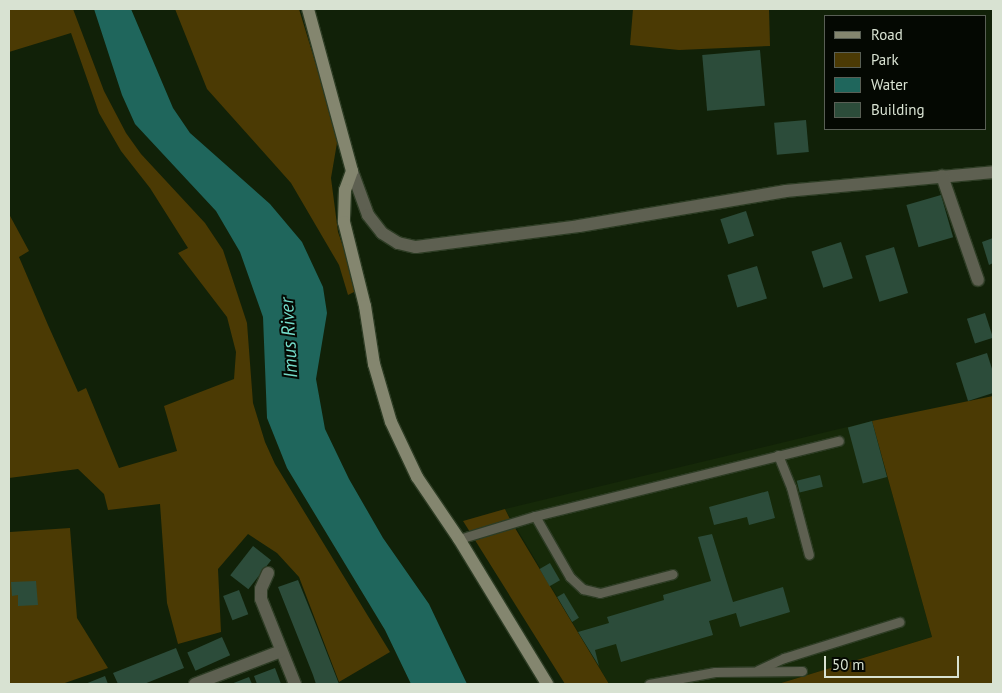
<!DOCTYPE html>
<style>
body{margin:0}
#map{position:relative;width:1002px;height:693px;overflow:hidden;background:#112108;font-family:"PT Sans",sans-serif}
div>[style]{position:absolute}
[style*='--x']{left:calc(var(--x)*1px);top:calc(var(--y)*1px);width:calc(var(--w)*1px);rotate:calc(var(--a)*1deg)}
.built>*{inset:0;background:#162909}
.green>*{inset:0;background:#4b3a04}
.water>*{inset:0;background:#1f665c}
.building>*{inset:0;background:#2c4c3a;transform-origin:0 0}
.roads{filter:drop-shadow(1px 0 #2d3c24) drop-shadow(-1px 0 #2d3c24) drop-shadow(0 1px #2d3c24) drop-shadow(0 -1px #2d3c24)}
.service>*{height:9px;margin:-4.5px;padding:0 4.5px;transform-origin:4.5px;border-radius:4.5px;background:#5e6051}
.minor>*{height:12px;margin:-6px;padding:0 6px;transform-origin:6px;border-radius:6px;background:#5e6051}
.secondary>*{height:12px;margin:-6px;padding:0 6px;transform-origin:6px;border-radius:6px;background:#84866f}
span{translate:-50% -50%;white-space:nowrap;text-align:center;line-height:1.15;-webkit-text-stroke:4px #040802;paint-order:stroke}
.water-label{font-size:19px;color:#74dcca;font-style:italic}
.frame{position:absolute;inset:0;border:10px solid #d8e2d2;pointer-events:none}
.legend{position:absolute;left:824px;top:15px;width:162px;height:115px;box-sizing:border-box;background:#040802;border:1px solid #595f55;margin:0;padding:6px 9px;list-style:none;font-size:15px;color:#d8e2d2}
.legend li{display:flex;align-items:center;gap:10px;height:25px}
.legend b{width:25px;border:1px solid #595f55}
.scale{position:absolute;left:824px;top:656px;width:135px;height:22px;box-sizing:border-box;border:2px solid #d8e2d2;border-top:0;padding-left:6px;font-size:15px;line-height:18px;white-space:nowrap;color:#d8e2d2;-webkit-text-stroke:4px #040802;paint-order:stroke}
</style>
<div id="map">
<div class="built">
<i style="clip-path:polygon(872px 421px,932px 637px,778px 684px,609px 684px,505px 509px)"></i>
</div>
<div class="green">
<i style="clip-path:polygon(9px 9px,73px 9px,104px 91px,126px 133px,141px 154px,205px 223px,223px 250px,247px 323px,253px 403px,265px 442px,275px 464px,390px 652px,339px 682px,299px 577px,277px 553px,248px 534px,218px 569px,221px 632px,178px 644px,167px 603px,160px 504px,108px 510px,104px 494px,78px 469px,9px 478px,9px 214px,29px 251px,19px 257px,48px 325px,78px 392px,86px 388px,119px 468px,177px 451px,164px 406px,234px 379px,236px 352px,227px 317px,178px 253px,188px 248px,150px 188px,121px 151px,99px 113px,71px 33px,9px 52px)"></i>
<i style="clip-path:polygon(175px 9px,299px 9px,338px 137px,331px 178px,338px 232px,358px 290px,348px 295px,339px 265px,291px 183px,207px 89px)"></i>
<i style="clip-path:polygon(633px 9px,769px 9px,770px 46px,679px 50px,630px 45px)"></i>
<i style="clip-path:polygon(993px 396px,993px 684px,778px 684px,932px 637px,872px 421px)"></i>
<i style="clip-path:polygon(505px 509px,512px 523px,609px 684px,565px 684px,463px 521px)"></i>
<i style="clip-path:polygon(70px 528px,77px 618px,108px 668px,62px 684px,9px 684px,10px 532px)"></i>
</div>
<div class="water">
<i style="clip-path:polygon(94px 9px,131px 9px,173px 108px,190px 133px,270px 204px,302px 242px,323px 287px,327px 313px,316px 379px,325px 429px,349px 479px,383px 538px,429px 604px,467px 684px,411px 684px,385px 630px,287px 468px,267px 418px,263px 317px,240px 252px,216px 211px,135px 124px,122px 95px)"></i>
</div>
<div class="building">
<i style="left:760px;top:50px;width:56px;height:58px;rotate:85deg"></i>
<i style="left:806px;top:120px;width:32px;height:32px;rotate:85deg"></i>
<i style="left:941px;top:195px;width:44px;height:36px;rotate:74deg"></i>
<i style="left:746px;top:211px;width:26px;height:27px;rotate:72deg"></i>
<i style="clip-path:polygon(993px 238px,993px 263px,989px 265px,982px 242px)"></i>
<i style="left:841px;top:242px;width:38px;height:31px;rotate:72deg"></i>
<i style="left:894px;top:247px;width:48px;height:30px;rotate:73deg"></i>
<i style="left:757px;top:266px;width:34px;height:31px;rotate:73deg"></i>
<i style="left:985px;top:313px;width:26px;height:19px;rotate:72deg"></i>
<i style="clip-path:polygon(987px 353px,993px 372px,993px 393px,968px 401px,956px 363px)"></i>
<i style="left:872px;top:421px;width:58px;height:25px;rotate:75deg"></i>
<i style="left:820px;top:475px;width:12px;height:24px;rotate:76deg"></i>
<i style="clip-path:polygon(768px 491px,775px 518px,749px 525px,747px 517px,714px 525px,709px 507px)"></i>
<i style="clip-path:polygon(712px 534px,733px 602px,783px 587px,790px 612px,740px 627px,736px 613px,709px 621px,713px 635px,621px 662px,616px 644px,595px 650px,599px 666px,578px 632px,609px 623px,607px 617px,664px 600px,663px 595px,711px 581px,698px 537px)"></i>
<i style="left:253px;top:546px;width:23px;height:37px;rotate:38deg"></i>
<i style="left:550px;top:563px;width:20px;height:12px;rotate:60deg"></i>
<i style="clip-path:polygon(298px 580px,313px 617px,339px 684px,316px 684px,313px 675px,278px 587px)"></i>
<i style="clip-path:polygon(36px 581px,38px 605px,18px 606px,18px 595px,12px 596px,11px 582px)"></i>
<i style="left:239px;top:590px;width:26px;height:17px;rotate:69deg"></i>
<i style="left:564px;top:593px;width:29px;height:8px;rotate:59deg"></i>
<i style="left:222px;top:637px;width:20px;height:38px;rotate:66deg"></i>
<i style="clip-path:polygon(176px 648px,184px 668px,144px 684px,118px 684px,113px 673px)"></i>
<i style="clip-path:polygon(275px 668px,281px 684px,257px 684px,254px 676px)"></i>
<i style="clip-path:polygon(105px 676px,108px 684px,85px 684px)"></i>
<i style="clip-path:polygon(249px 677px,252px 684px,231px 684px)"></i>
</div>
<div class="roads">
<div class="service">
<i style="--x:778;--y:455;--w:35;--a:68"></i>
<i style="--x:791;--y:487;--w:70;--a:75.2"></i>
<i style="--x:535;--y:516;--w:70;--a:60.2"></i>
<i style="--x:570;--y:577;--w:18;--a:43"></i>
<i style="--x:583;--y:589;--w:17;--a:13"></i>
<i style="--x:600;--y:593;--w:75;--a:-14.6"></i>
<i style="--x:459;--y:539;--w:79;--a:-16.8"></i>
<i style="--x:535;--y:516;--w:313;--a:-13.9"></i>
<i style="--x:758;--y:670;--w:29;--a:-25"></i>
<i style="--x:784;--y:658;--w:121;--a:-17.4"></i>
<i style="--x:649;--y:684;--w:67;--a:-10.3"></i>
<i style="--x:715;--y:672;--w:87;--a:-0.7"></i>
</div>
<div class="minor">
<i style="--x:352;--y:171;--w:47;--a:70"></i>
<i style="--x:368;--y:215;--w:23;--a:52"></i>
<i style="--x:382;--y:233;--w:19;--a:32"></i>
<i style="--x:398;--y:243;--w:18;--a:13"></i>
<i style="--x:416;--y:247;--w:164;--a:-7.3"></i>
<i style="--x:579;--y:226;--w:210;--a:-9.6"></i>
<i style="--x:786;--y:191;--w:208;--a:-5.2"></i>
<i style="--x:942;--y:176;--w:110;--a:70.9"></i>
<i style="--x:268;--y:573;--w:17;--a:114"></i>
<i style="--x:261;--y:589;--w:10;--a:90"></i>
<i style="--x:261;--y:599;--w:92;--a:68.2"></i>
<i style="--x:195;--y:684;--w:92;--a:-21"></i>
</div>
<div class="secondary">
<i style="--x:308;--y:9;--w:168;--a:74.8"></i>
<i style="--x:352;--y:171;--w:20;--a:110"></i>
<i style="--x:345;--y:190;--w:32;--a:92"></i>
<i style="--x:344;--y:222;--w:87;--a:76"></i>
<i style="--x:365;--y:306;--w:59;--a:81.2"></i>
<i style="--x:374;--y:364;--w:60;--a:73.7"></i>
<i style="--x:391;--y:422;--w:61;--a:64.7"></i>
<i style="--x:417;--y:477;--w:75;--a:55.9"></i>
<i style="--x:459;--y:539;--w:170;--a:58.7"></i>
</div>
</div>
<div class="water-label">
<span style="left:289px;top:338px;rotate:-93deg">Imus River</span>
</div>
<div class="frame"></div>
<ul class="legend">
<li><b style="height:6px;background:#84866f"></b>Road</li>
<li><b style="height:14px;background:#4b3a04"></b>Park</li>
<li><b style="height:14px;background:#1f665c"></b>Water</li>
<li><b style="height:14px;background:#2c4c3a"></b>Building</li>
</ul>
<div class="scale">50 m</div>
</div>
